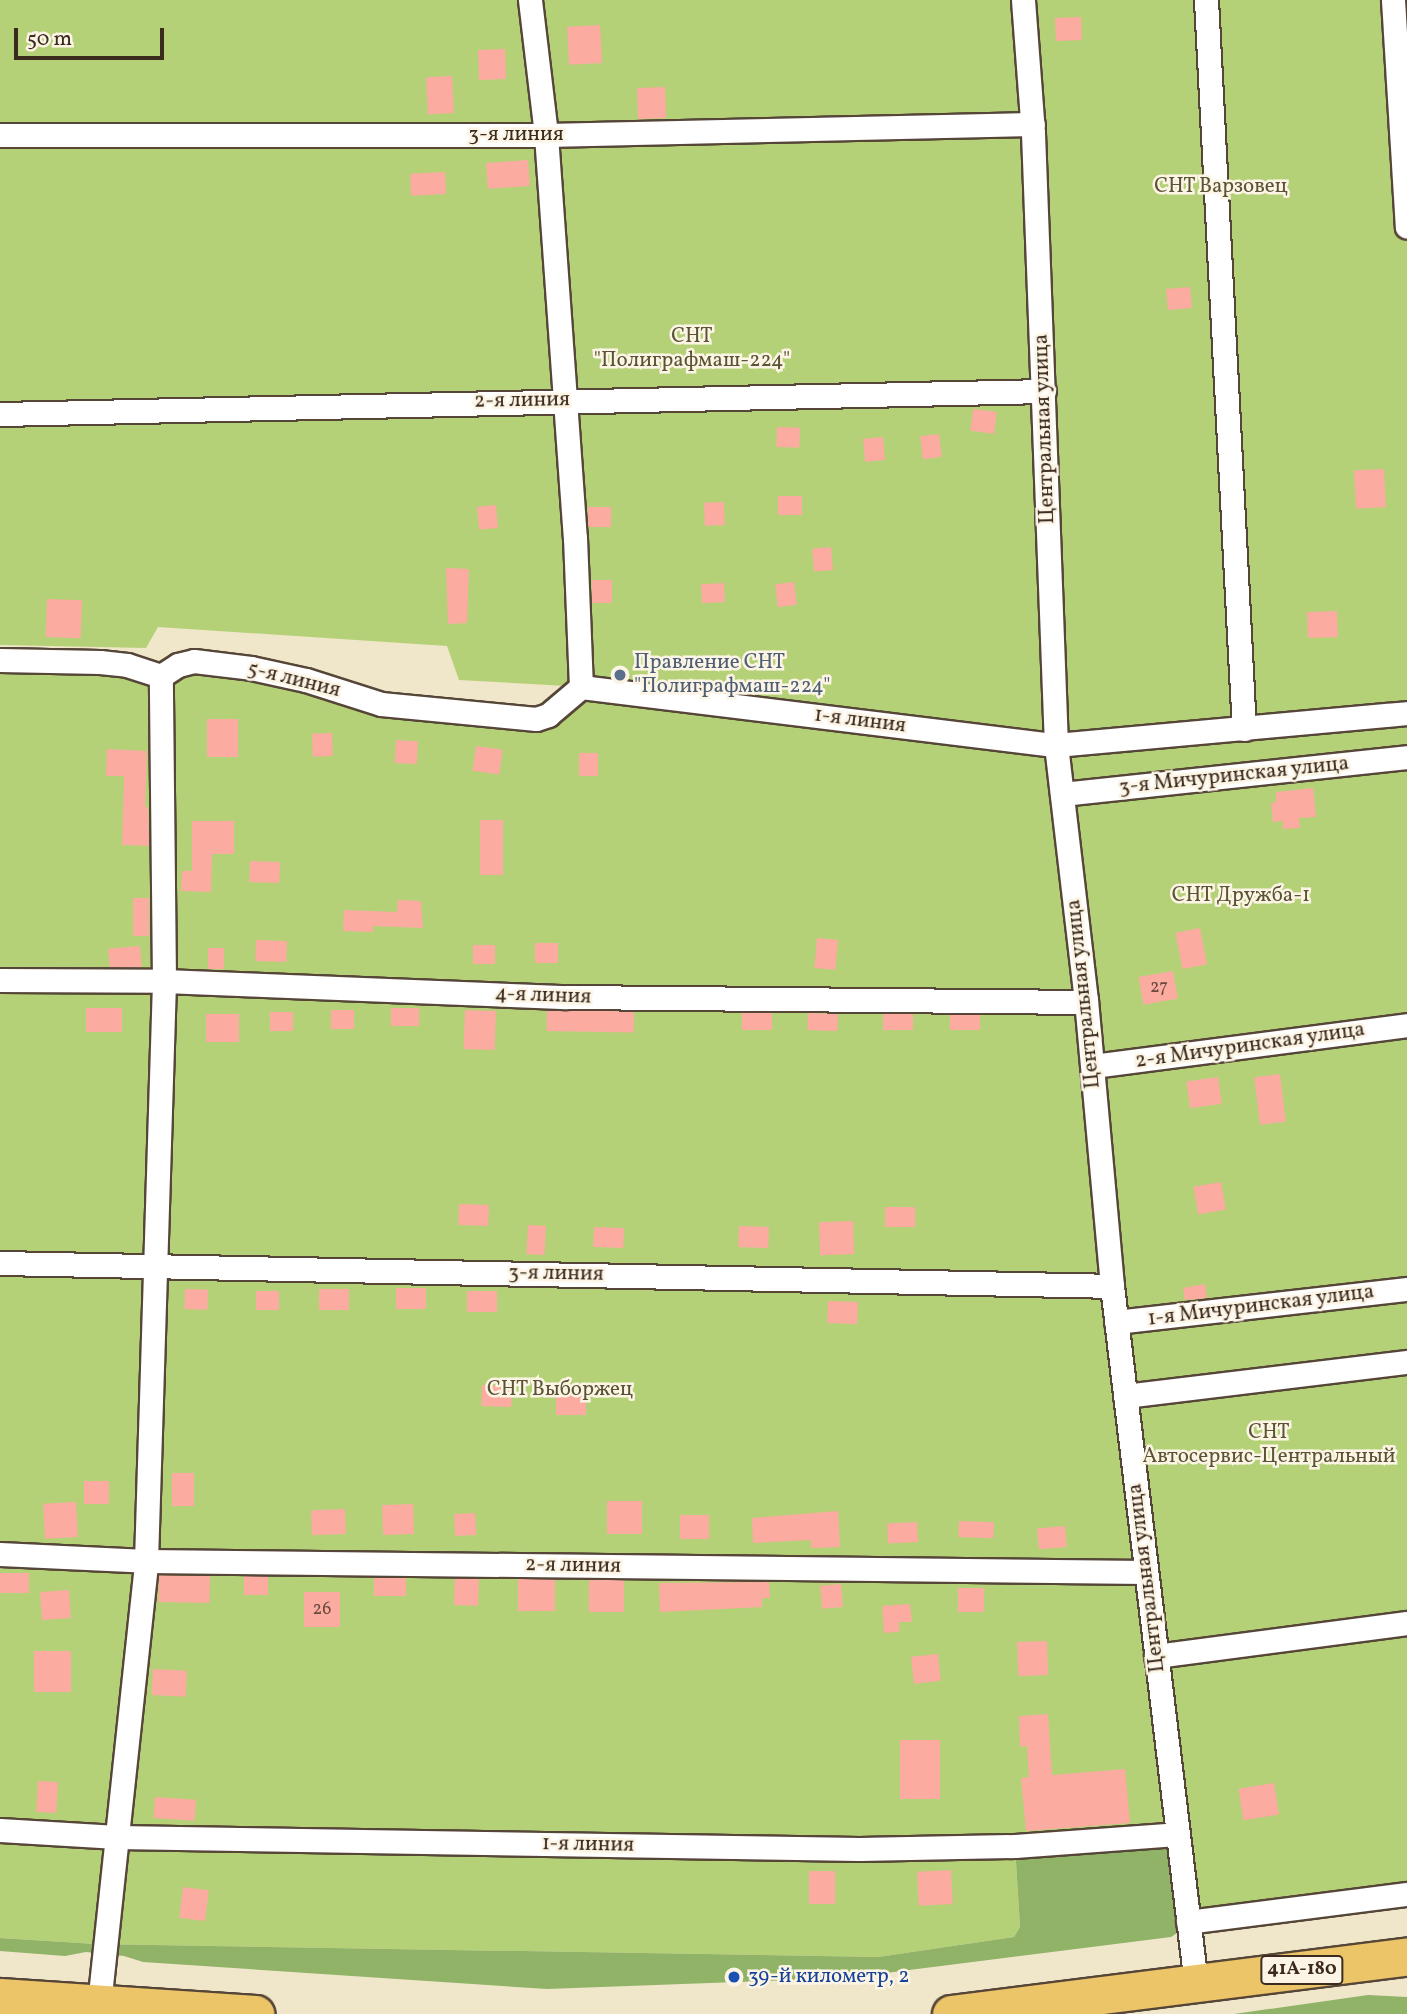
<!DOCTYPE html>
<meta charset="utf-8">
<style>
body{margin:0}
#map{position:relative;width:1407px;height:2014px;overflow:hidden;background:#f0e6c9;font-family:Vollkorn,serif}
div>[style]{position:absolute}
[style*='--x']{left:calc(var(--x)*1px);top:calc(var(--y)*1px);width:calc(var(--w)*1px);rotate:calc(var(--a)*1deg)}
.green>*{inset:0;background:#b5d177}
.forest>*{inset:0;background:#90b368}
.building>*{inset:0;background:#fbaba0;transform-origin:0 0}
.roads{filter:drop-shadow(2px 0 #564638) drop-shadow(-2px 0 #564638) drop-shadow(0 2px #564638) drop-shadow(0 -2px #564638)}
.street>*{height:23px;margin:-11.5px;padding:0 11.5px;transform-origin:11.5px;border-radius:11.5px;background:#fff}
.primary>*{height:37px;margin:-18.5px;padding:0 18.5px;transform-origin:18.5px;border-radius:18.5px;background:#edc569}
.dots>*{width:19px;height:19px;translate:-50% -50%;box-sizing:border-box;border:4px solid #fcf5e5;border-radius:50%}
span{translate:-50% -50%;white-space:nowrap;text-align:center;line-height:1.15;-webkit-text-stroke:5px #fcf5e5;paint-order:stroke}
.number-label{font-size:18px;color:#6b4a3e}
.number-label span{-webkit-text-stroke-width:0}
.shield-label span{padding:2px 5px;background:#fcf5e5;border:2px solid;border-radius:5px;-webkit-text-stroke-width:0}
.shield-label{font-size:19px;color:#3b2a1e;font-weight:700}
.street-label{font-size:21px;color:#3b2a1e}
.park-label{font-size:21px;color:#5a5434}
.service-label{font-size:21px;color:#4e5e75}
.left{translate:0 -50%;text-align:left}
.transit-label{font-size:21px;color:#164399}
.scale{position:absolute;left:14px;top:28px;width:150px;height:32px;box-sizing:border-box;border:4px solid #3b2a1e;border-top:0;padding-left:9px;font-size:21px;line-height:24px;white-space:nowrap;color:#3b2a1e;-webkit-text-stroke:5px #fcf5e5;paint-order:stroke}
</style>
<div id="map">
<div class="green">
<i style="clip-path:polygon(0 0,1407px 0,1407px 1893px,1184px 1922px,1015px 1847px,1020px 1927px,1014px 1937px,878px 1957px,95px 1944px,0 1938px,0 662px,127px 665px,186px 663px,377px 698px,536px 719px,566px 686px,459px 680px,447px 646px,158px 627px,146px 648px,0 645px)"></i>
</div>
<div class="forest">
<i style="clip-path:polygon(1177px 1838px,1180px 1931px,1171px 1937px,846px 1978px,547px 1989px,143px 1962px,124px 1956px,86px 1952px,65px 1956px,0 1951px,0 1938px,95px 1944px,878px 1957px,1014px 1937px,1020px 1927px,1015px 1846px)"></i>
<i style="clip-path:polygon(1368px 1995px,1407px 1997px,1407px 2014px,1234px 2014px)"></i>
</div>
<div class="building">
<i style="left:1081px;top:17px;width:23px;height:26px;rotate:88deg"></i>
<i style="left:600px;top:25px;width:38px;height:33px;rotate:87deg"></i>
<i style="left:505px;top:49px;width:30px;height:27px;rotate:88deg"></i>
<i style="left:452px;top:76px;width:37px;height:26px;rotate:87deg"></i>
<i style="left:665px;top:87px;width:31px;height:28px;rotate:88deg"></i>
<i style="left:528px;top:160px;width:26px;height:42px;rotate:86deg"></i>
<i style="left:445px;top:172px;width:22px;height:35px;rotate:87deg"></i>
<i style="left:1190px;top:287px;width:21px;height:24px;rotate:85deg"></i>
<i style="left:973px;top:409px;width:24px;height:22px;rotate:7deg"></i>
<i style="left:777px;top:427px;width:23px;height:20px;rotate:2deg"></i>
<i style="left:939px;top:434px;width:23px;height:19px;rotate:83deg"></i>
<i style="left:883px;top:437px;width:23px;height:20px;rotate:85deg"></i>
<i style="left:1384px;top:469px;width:38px;height:30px;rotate:87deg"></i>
<i style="left:778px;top:496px;width:24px;height:19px"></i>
<i style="left:724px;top:502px;width:23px;height:20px;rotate:88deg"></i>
<i style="left:496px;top:505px;width:23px;height:19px;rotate:85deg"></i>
<i style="left:588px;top:507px;width:23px;height:20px"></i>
<i style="left:831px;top:547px;width:23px;height:19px;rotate:85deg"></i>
<i style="clip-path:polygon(446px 568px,469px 569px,467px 623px,448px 624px)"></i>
<i style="left:612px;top:580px;width:23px;height:20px;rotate:90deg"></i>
<i style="left:794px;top:582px;width:23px;height:19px;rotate:83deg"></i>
<i style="left:724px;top:583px;width:19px;height:23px;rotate:87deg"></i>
<i style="left:47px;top:599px;width:35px;height:38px;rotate:2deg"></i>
<i style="left:1337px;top:611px;width:26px;height:30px;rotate:88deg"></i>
<i style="left:207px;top:719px;width:31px;height:38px"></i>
<i style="left:332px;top:733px;width:23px;height:20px;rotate:88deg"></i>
<i style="left:396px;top:740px;width:22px;height:23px;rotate:3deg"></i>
<i style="left:476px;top:746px;width:27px;height:25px;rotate:8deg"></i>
<i style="clip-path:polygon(107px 749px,147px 751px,145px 807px,148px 807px,149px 846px,122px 845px,124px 776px,106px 776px)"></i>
<i style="left:579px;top:753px;width:19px;height:23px"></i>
<i style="clip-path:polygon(1313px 788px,1316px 817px,1299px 818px,1300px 828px,1283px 829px,1283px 821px,1273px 822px,1271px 803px,1276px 802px,1276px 792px)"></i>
<i style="left:480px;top:820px;width:23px;height:55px"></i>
<i style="clip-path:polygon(192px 821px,234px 821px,234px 854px,212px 854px,211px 892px,181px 891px,182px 871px,192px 871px)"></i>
<i style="left:250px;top:861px;width:30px;height:21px;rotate:2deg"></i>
<i style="left:133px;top:898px;width:16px;height:38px"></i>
<i style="clip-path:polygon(398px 900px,421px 901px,423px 928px,373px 926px,373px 932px,343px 931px,344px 910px,397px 912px)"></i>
<i style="left:1200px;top:928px;width:37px;height:25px;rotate:79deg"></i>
<i style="left:817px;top:938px;width:21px;height:30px;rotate:5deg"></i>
<i style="left:256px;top:940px;width:31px;height:21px;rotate:2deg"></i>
<i style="left:535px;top:943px;width:23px;height:20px"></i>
<i style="left:473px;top:945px;width:22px;height:19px"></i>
<i style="left:140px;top:946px;width:21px;height:32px;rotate:85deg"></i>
<i style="left:208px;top:948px;width:16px;height:21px"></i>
<i style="left:1173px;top:971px;width:28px;height:35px;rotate:80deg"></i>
<i style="left:86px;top:1008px;width:36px;height:24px"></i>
<i style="left:391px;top:1008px;width:28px;height:18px"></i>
<i style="left:331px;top:1010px;width:23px;height:19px"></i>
<i style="left:465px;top:1010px;width:31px;height:39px;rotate:2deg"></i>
<i style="left:547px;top:1010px;width:87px;height:21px;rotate:1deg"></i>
<i style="left:270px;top:1012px;width:23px;height:19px"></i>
<i style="left:742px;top:1013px;width:30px;height:17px"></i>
<i style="left:808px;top:1013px;width:30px;height:17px;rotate:2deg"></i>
<i style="left:206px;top:1014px;width:33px;height:28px"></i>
<i style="left:883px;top:1014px;width:30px;height:16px"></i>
<i style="left:950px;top:1015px;width:30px;height:15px"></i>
<i style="left:1280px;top:1074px;width:48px;height:26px;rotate:83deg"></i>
<i style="left:1218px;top:1077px;width:27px;height:32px;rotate:82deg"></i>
<i style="left:1221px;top:1182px;width:28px;height:28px;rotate:80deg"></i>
<i style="left:459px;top:1204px;width:30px;height:21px;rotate:2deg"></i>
<i style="left:885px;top:1207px;width:30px;height:20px"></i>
<i style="left:853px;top:1221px;width:33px;height:34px;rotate:88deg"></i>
<i style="left:528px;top:1225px;width:18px;height:29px;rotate:3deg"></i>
<i style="left:739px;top:1226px;width:30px;height:21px;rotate:2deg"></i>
<i style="left:594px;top:1227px;width:30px;height:20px;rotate:2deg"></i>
<i style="clip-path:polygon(1205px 1284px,1207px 1298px,1185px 1300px,1183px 1288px)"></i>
<i style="left:396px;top:1288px;width:30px;height:21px"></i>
<i style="left:185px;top:1289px;width:23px;height:20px;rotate:2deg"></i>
<i style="left:319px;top:1289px;width:30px;height:21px"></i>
<i style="left:256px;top:1291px;width:23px;height:19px"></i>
<i style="left:467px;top:1291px;width:30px;height:21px"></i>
<i style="left:828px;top:1301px;width:30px;height:22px;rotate:2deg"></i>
<i style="left:482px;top:1385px;width:30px;height:21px;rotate:2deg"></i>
<i style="left:556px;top:1395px;width:30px;height:20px"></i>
<i style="left:172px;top:1473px;width:22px;height:33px"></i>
<i style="left:84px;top:1481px;width:25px;height:23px"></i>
<i style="left:607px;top:1501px;width:35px;height:33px"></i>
<i style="left:76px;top:1502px;width:35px;height:33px;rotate:87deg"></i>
<i style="left:413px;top:1504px;width:30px;height:31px;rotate:88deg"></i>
<i style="left:345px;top:1509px;width:25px;height:34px;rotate:88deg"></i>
<i style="clip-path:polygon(838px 1511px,840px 1547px,811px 1548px,811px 1540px,753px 1543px,752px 1518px)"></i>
<i style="left:475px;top:1513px;width:22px;height:21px;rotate:87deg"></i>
<i style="left:709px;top:1515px;width:24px;height:29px;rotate:90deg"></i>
<i style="left:959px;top:1521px;width:35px;height:16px;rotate:2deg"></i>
<i style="left:917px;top:1522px;width:20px;height:30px;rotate:87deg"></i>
<i style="left:1065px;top:1526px;width:21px;height:28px;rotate:85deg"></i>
<i style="left:29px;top:1573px;width:20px;height:29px;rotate:90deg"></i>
<i style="left:159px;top:1575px;width:51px;height:27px;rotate:1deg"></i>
<i style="left:244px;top:1576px;width:24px;height:19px"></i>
<i style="left:374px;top:1578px;width:32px;height:18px"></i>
<i style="left:455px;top:1578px;width:24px;height:27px;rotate:2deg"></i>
<i style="left:518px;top:1579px;width:37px;height:32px"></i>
<i style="left:589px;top:1580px;width:35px;height:32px"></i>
<i style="clip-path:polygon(769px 1582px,770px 1598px,762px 1598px,762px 1607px,660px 1612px,659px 1583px)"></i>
<i style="left:841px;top:1584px;width:23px;height:21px;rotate:85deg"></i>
<i style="left:958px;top:1588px;width:26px;height:24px"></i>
<i style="left:69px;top:1590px;width:28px;height:29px;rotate:86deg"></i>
<i style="left:340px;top:1592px;width:35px;height:36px;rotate:90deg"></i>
<i style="clip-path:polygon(910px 1604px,912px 1622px,899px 1622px,899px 1632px,884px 1633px,882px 1606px)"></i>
<i style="left:1047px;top:1641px;width:34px;height:30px;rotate:88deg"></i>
<i style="left:34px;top:1651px;width:37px;height:41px"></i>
<i style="left:938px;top:1654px;width:27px;height:27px;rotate:84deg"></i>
<i style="left:153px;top:1669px;width:34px;height:26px;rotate:3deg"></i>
<i style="clip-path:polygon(1048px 1714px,1052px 1775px,1125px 1769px,1130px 1823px,1026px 1831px,1021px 1778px,1029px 1777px,1027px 1746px,1020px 1747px,1019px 1716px)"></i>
<i style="left:900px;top:1740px;width:40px;height:59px"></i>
<i style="left:38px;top:1781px;width:20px;height:31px;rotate:3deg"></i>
<i style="left:1274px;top:1783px;width:32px;height:36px;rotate:81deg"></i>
<i style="left:155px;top:1797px;width:41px;height:21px;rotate:4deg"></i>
<i style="left:951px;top:1870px;width:34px;height:34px;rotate:87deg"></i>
<i style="left:809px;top:1871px;width:26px;height:33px"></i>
<i style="left:183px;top:1887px;width:26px;height:31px;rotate:7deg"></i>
</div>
<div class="roads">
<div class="street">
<i style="--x:530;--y:0;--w:136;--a:83.2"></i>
<i style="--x:546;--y:135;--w:404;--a:85.9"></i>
<i style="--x:575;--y:538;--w:149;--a:87.7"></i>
<i style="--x:1023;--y:0;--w:133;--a:85.7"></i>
<i style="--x:1033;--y:133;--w:612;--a:87.85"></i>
<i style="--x:1056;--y:745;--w:257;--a:83.3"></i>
<i style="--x:1086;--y:1000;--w:287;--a:84.8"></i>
<i style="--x:1112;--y:1286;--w:703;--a:83.14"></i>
<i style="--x:1206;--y:0;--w:730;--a:87.02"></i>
<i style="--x:1393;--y:0;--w:227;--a:86.5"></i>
<i style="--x:0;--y:135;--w:546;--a:0"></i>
<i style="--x:546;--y:135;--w:487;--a:-1.3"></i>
<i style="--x:0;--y:414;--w:1044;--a:-1.26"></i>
<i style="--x:0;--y:660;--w:100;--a:1.1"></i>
<i style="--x:100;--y:662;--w:27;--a:6"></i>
<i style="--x:127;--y:665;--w:36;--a:18"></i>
<i style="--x:161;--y:676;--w:20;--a:-33"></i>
<i style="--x:178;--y:665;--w:16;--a:-14"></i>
<i style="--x:194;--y:661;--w:57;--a:7"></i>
<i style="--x:251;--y:668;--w:56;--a:12.3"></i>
<i style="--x:306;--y:680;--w:79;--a:17.7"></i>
<i style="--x:381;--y:704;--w:156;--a:5.5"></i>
<i style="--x:536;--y:719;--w:13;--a:-18"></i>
<i style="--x:548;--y:715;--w:43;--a:-40.3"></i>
<i style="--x:581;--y:687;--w:479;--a:7"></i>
<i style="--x:1056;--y:745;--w:352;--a:-5.2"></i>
<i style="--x:1062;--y:794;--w:347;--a:-6.1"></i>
<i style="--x:0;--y:980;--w:164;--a:0.3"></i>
<i style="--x:164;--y:981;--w:403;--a:2.3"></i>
<i style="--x:567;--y:997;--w:519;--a:0.55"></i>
<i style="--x:1093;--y:1066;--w:317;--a:-7.4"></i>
<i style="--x:0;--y:1263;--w:1112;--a:1.18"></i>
<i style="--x:1116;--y:1322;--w:293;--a:-6.5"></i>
<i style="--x:1125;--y:1396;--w:284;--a:-6.9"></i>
<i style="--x:0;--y:1554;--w:146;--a:2.7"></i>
<i style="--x:146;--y:1561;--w:1000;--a:0.63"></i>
<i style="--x:1156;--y:1656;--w:253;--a:-7.5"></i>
<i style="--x:0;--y:1830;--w:117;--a:3.4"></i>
<i style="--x:117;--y:1837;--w:742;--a:0.93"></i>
<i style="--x:859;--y:1849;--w:156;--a:-1.1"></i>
<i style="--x:1015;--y:1846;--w:162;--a:-4.2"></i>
<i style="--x:1188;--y:1922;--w:221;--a:-7.3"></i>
<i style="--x:99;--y:2004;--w:445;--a:-83.9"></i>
<i style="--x:146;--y:1561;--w:580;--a:-88.22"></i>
<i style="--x:164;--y:981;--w:305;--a:-90.6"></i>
</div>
<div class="primary">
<i style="--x:0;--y:1997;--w:256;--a:3.8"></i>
<i style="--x:951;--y:2014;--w:460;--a:-7.2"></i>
</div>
</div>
<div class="dots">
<i style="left:620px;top:675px;background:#5c6f8a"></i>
<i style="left:734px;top:1977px;background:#1a4fb4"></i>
</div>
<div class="number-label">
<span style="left:1159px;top:988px">27</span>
<span style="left:322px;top:1610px">26</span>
</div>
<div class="shield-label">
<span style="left:1302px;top:1970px">41А-180</span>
</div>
<div class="street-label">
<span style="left:516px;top:135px">3-я линия</span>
<span style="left:522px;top:401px;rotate:-1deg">2-я линия</span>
<span style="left:1045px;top:429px;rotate:-92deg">Центральная улица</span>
<span style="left:294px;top:680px;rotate:14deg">5-я линия</span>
<span style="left:860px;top:721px;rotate:7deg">1-я линия</span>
<span style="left:1234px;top:776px;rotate:-6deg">3-я Мичуринская улица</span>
<span style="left:1084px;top:994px;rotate:-96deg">Центральная улица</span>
<span style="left:543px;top:996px;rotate:2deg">4-я линия</span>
<span style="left:1250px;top:1046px;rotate:-8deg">2-я Мичуринская улица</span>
<span style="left:556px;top:1274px;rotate:1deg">3-я линия</span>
<span style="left:1261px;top:1306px;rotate:-7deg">1-я Мичуринская улица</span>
<span style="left:573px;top:1566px;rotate:1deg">2-я линия</span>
<span style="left:1147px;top:1578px;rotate:-97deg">Центральная улица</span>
<span style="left:588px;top:1845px;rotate:1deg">1-я линия</span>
</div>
<div class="park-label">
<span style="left:1221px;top:187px">СНТ Варзовец</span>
<span style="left:692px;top:349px">СНТ<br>"Полиграфмаш-224"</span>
<span style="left:1241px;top:896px">СНТ Дружба-1</span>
<span style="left:560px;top:1390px">СНТ Выборжец</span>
<span style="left:1269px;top:1445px">СНТ<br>Автосервис-Центральный</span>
</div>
<div class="service-label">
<span class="left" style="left:634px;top:675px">Правление СНТ<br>"Полиграфмаш-224"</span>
</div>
<div class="transit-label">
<span class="left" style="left:748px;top:1977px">39-й километр, 2</span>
</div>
<div class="scale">50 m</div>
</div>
